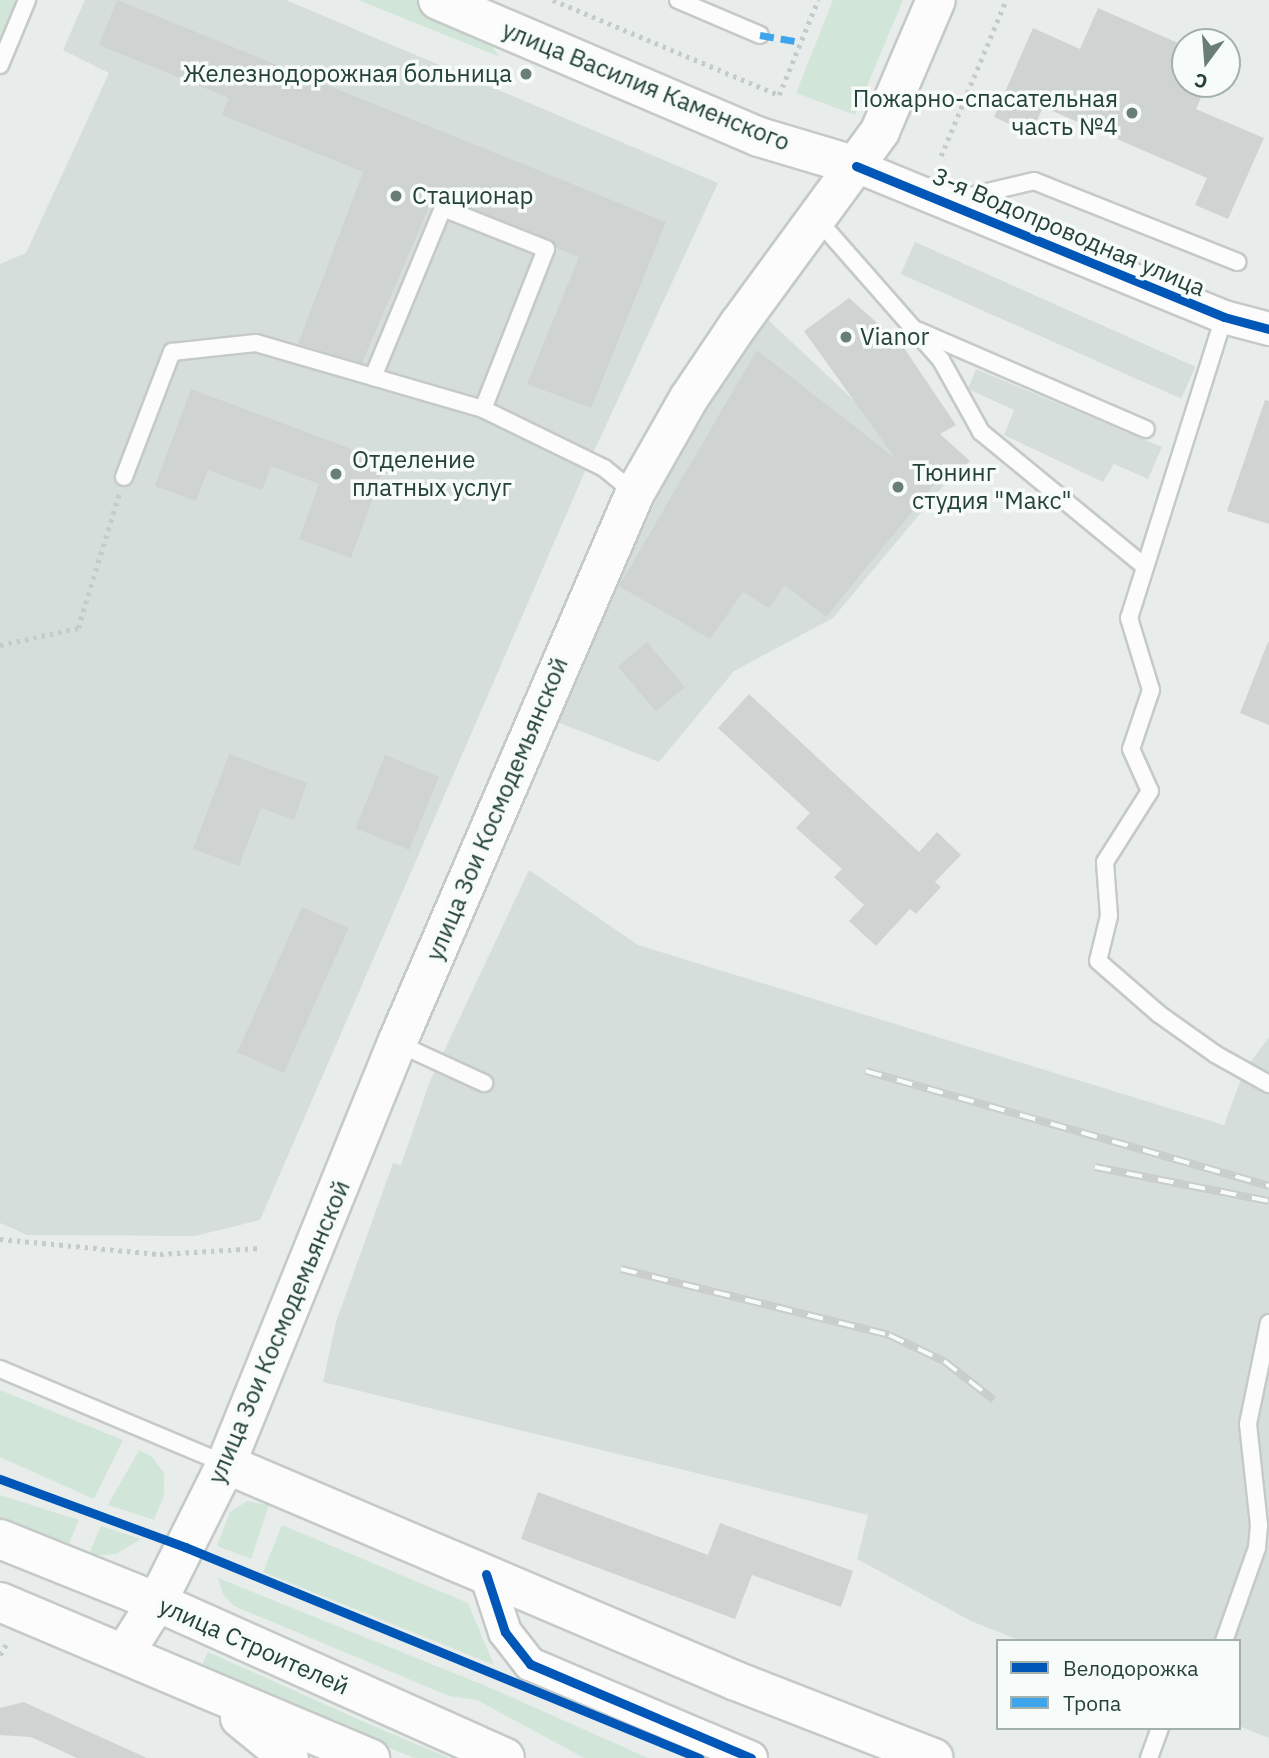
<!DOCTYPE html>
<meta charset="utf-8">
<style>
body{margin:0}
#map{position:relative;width:1269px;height:1758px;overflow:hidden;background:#e8edeb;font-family:"IBM Plex Sans",sans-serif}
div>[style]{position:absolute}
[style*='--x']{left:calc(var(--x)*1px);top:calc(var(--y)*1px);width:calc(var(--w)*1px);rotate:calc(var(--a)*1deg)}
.built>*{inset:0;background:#d6dedb;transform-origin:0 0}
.green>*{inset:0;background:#d1e6d8}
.building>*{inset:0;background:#cfd4d2;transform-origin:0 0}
.path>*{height:4.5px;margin-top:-2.25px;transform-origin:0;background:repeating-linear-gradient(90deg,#c3ccca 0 3.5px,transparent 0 8.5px)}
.roads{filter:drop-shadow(2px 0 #c5cac8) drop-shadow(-2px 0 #c5cac8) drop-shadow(0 2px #c5cac8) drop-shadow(0 -2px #c5cac8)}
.service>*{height:16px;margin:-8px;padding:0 8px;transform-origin:8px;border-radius:8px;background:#fcfcfc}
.minor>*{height:32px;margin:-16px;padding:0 16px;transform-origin:16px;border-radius:16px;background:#fcfcfc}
.secondary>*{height:38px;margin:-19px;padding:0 19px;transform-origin:19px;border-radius:19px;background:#fcfcfc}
.rail>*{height:8px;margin-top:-4px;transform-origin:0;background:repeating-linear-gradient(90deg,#f7fbf9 0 16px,#c9cdcc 0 32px);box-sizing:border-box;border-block:2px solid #c9cdcc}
.quiet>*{height:7px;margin-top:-3.5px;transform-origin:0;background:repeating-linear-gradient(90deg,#3ea4ec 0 14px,transparent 0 21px)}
.cycleway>*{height:9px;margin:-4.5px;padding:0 4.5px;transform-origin:4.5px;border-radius:4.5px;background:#0057b8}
.dots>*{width:19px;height:19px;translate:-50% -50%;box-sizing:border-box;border:4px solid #f7fbf9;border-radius:50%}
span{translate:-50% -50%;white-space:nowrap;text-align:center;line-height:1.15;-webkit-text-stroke:7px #f7fbf9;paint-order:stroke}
.poi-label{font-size:24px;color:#24423a}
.right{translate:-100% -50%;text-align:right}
.left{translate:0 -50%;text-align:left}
.street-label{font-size:24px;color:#24423a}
.legend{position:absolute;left:996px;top:1639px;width:245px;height:91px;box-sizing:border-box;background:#f7fbf9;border:2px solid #a3b1ad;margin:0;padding:9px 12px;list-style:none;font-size:21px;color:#24423a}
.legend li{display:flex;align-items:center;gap:14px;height:35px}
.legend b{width:35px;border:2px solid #a3b1ad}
.north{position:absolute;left:1171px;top:28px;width:70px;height:70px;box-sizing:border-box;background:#f7fbf9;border:2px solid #a3b1ad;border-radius:50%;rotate:196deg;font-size:19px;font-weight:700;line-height:28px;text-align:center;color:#24423a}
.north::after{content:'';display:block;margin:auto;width:24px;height:32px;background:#697e78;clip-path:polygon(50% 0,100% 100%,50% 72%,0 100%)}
</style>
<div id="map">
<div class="built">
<i style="clip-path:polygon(85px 0,286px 0,718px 183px,590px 460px,260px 1220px,195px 1236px,27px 1235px,0 1223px,0 264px,26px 253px,109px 73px,63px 50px)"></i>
<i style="left:915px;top:242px;width:307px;height:35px;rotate:24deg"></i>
<i style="clip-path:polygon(764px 316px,944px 485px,833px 618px,734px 671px,659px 762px,552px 720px,671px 469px)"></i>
<i style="clip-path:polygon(976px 369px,1162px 447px,1148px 479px,1114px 464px,1103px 482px,1004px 435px,1014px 410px,968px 389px)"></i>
<i style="clip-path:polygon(529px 870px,638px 945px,1224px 1125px,1244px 1071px,1269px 1037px,1269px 1738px,1239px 1726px,1239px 1641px,1021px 1641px,971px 1621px,857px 1559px,868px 1515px,323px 1382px,336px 1322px,393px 1163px,401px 1165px,430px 1081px)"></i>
</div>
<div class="green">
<i style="clip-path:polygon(0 0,18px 0,0 41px)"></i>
<i style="clip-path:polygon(358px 0,418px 0,489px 43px,500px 57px)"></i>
<i style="clip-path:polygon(833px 0,903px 0,855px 115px,796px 93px)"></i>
<i style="clip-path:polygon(0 1390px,123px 1440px,94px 1499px,0 1457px)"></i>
<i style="clip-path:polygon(139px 1450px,152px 1457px,164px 1473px,164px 1495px,154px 1520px,108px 1505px)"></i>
<i style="clip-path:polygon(0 1495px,79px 1520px,67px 1548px,0 1521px)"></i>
<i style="clip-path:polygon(247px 1501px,269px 1505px,251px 1559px,217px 1546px,230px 1512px)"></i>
<i style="clip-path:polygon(282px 1525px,468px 1603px,494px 1665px,263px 1572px)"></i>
<i style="clip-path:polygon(101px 1526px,141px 1539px,116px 1554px,88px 1556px)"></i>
<i style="clip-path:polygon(218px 1578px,486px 1686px,648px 1758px,584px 1758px,477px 1700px,449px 1696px,234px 1606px,223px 1594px)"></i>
<i style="clip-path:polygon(208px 1652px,362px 1721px,449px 1758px,414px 1758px,200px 1669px)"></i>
</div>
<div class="building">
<i style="clip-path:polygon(117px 0,666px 222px,591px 408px,527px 384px,579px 257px,556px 248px,550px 239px,446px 198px,432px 200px,362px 363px,298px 344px,363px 172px,222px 115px,229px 98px,99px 45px)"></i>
<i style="clip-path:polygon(1098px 8px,1185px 46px,1185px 84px,1207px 84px,1196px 109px,1264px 138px,1228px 219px,1195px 205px,1207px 178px,1043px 107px,1031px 134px,994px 117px,1033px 28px,1080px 49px)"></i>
<i style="clip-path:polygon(849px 298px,902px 345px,956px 425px,940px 434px,970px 461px,944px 485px,938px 480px,826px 617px,785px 585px,769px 608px,743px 592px,710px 639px,619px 586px,757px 350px,895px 458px,804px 331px)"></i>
<i style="clip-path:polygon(191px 389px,386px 462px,351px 558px,299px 539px,319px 484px,271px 466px,262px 490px,208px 470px,196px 501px,155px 486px)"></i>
<i style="clip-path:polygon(1265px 400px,1269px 401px,1269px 524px,1227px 511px)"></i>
<i style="left:647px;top:642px;width:59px;height:38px;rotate:50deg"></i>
<i style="clip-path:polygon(1268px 642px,1269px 642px,1269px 725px,1240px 713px)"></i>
<i style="clip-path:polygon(749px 694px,919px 852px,937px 832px,961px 855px,935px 882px,941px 887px,916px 914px,910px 909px,876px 946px,849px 921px,864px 905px,834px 877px,842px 869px,796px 828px,810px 813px,718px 728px)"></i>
<i style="clip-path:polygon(229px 754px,307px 783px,294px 820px,261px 808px,239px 866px,193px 849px)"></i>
<i style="left:385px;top:755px;width:58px;height:79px;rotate:22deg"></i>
<i style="left:302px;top:907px;width:51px;height:159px;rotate:24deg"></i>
<i style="clip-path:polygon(538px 1492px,708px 1555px,720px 1523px,853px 1571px,841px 1607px,752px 1575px,735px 1619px,521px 1539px)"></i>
<i style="clip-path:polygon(24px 1702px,41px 1710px,147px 1758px,77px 1758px,31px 1737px,0 1735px,0 1708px)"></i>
</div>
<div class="path">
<i style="--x:553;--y:0;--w:245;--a:22.8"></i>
<i style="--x:779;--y:95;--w:103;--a:-67.7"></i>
<i style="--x:941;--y:156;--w:169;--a:-67.4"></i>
<i style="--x:0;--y:645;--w:80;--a:-12.3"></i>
<i style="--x:78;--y:628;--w:140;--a:-73"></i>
<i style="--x:0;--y:1239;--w:161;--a:5.4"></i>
<i style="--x:160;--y:1254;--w:100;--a:-3.4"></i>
<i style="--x:0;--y:1655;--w:14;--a:-60"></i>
</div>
<div class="roads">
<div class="service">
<i style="--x:678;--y:0;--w:89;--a:23.1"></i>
<i style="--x:0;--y:65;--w:70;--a:-67.4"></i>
<i style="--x:949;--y:201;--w:87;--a:-13.2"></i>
<i style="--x:1034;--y:181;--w:219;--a:21.7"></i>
<i style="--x:818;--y:220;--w:186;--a:48.7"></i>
<i style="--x:941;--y:360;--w:82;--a:60.9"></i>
<i style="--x:981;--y:432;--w:210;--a:39.4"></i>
<i style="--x:1224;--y:317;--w:316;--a:107.5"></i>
<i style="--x:1129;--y:618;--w:75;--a:73"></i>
<i style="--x:1151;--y:690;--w:62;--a:108.7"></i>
<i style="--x:1131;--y:749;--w:46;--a:65.7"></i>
<i style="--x:1150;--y:791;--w:84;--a:122.4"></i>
<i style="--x:1105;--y:862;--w:54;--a:85.8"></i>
<i style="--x:1109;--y:916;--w:46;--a:103.7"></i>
<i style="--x:1098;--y:961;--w:81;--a:41"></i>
<i style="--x:1159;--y:1014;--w:69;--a:35.5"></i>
<i style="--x:1215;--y:1054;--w:62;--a:29.1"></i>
<i style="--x:919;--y:331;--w:247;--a:23.4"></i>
<i style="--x:373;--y:377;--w:183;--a:-67.5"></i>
<i style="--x:443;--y:208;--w:111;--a:21.7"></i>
<i style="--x:546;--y:249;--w:172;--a:111.5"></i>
<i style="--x:124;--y:477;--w:134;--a:-69"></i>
<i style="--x:172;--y:352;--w:84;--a:-6.1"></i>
<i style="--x:256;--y:343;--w:236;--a:16.2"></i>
<i style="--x:483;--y:409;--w:135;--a:26"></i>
<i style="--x:604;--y:468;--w:40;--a:39"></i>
<i style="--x:397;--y:1043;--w:96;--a:24.7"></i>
<i style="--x:0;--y:1369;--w:245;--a:22.8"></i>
<i style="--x:1224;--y:1641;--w:99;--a:-70.5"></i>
<i style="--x:1257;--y:1548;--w:23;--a:-85"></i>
<i style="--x:1259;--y:1525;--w:102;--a:-96.2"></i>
<i style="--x:1248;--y:1424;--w:103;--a:-78.3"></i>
<i style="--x:1149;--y:1758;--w:32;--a:-70"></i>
</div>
<div class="minor">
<i style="--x:856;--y:166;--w:398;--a:22.3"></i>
<i style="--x:1224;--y:317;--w:47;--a:14.9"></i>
<i style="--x:486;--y:1574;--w:61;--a:71.9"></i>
<i style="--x:505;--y:1632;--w:41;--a:52"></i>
<i style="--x:530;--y:1664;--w:240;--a:23"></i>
</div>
<div class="secondary">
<i style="--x:438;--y:0;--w:349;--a:23.1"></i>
<i style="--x:759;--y:137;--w:101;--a:16.6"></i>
<i style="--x:226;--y:1464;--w:554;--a:23.05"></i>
<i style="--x:736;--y:1681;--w:212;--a:21.3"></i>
<i style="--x:0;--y:1539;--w:169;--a:21.9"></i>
<i style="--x:157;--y:1602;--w:381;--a:24.1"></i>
<i style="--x:0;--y:1602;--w:402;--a:22.9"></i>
<i style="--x:124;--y:1654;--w:62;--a:-57.6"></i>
<i style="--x:157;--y:1602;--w:154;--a:-63.4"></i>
<i style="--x:226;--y:1464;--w:454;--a:-67.9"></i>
<i style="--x:397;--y:1043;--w:599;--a:-66.6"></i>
<i style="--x:635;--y:493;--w:109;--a:-60.4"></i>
<i style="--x:689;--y:398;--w:89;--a:-56"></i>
<i style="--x:739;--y:324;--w:239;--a:-53.8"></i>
<i style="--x:880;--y:131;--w:142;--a:-66.9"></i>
<i style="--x:240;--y:1718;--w:63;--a:39.2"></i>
</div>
</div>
<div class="rail">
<i style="--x:866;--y:1071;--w:419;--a:15.9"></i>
<i style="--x:1095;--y:1167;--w:177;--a:11.1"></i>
<i style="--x:621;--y:1269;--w:276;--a:13.8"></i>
<i style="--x:889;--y:1335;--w:61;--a:25.3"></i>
<i style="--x:944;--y:1361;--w:63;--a:38"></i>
</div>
<div class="quiet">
<i style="--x:760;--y:35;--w:42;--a:9.7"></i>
</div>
<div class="cycleway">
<i style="--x:856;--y:166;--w:398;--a:22.3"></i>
<i style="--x:1224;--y:317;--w:47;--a:14.9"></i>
<i style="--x:0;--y:1479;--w:197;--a:20.2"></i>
<i style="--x:185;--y:1547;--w:556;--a:22.32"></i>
<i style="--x:486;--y:1574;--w:61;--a:71.9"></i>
<i style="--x:505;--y:1632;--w:41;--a:52"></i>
<i style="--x:530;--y:1664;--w:240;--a:23"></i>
</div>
<div class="dots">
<i style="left:526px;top:74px;background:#697e78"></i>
<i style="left:1132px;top:113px;background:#697e78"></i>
<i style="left:396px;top:196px;background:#697e78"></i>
<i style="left:846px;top:337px;background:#697e78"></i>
<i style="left:336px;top:474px;background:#697e78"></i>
<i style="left:898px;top:487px;background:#697e78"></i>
</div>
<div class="poi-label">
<span class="right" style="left:512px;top:74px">Железнодорожная больница</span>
<span class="right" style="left:1118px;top:113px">Пожарно-спасательная<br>часть №4</span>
<span class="left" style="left:412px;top:196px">Стационар</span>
<span class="left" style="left:860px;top:337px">Vianor</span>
<span class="left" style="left:352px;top:474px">Отделение<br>платных услуг</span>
<span class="left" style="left:912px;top:487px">Тюнинг<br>студия "Макс"</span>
</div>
<div class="street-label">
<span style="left:646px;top:86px;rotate:22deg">улица Василия Каменского</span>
<span style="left:1069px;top:232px;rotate:23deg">3-я Водопроводная улица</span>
<span style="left:497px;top:809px;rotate:-67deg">улица Зои Космодемьянской</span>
<span style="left:279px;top:1332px;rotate:-67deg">улица Зои Космодемьянской</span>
<span style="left:254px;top:1646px;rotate:24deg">улица Строителей</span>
</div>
<ul class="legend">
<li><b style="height:9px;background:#0057b8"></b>Велодорожка</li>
<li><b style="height:9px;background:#3ea4ec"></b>Тропа</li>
</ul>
<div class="north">С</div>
</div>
